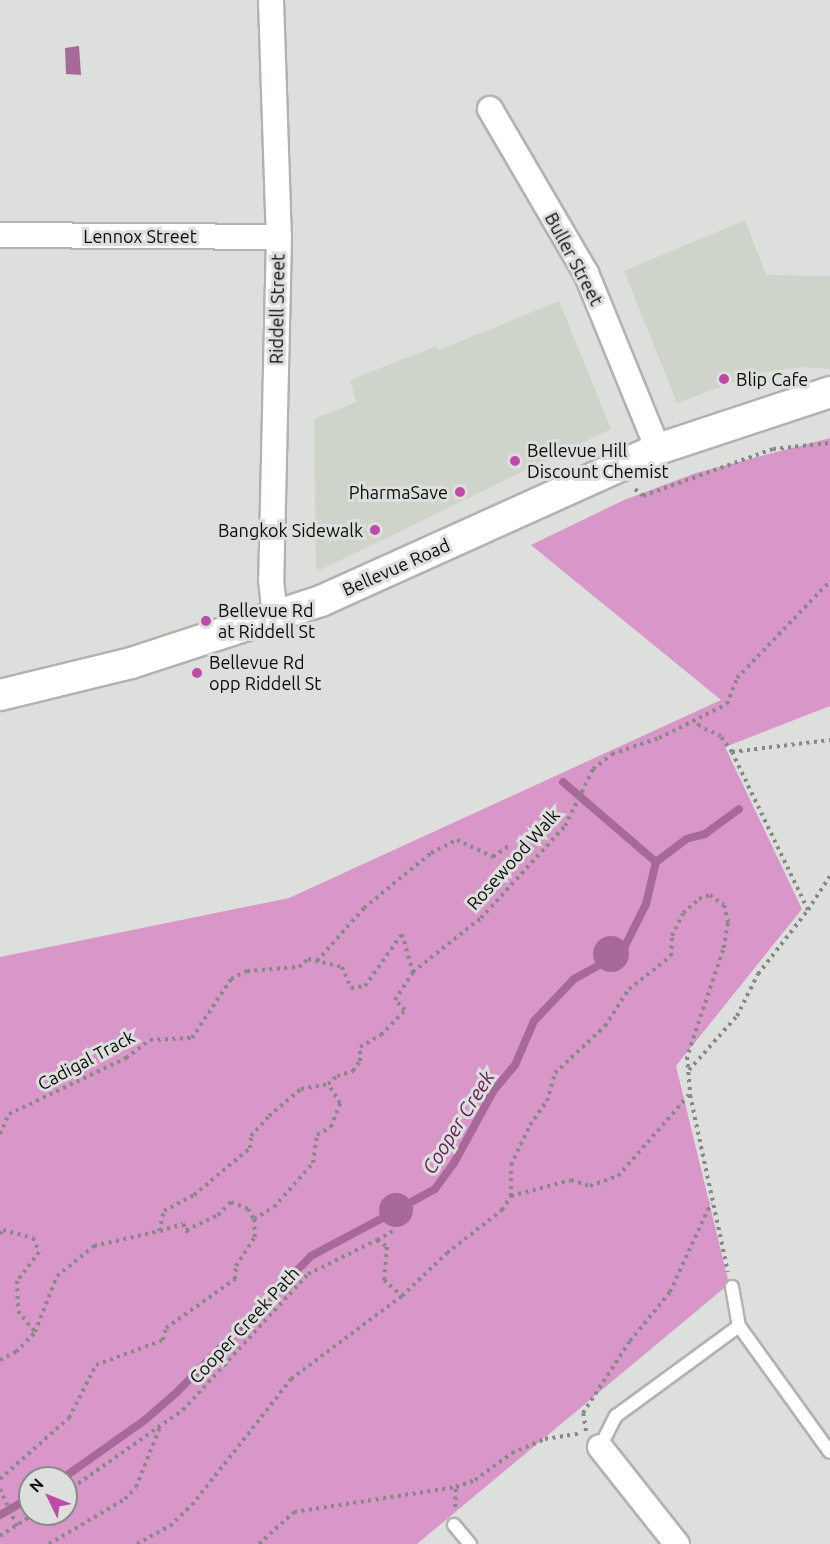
<!DOCTYPE html>
<style>
body{margin:0}
#map{position:relative;width:830px;height:1544px;overflow:hidden;background:#dddfdc;font-family:Ubuntu,sans-serif}
div>[style]{position:absolute}
[style*='--x']{left:calc(var(--x)*1px);top:calc(var(--y)*1px);width:calc(var(--w)*1px);rotate:calc(var(--a)*1deg)}
.built>*{inset:0;background:#ced4ca}
.forest>*{inset:0;background:#d897c8}
.water>*{inset:0;background:#a76999}
.round{border-radius:50%}
.stream>*{height:8px;margin:-4px;padding:0 4px;transform-origin:4px;border-radius:4px;background:#a76999}
.path>*{height:4px;margin-top:-2px;transform-origin:0;background:repeating-linear-gradient(90deg,#868885 0 3px,transparent 0 7.5px)}
.roads{filter:drop-shadow(2px 0 #b1b3b0) drop-shadow(-2px 0 #b1b3b0) drop-shadow(0 2px #b1b3b0) drop-shadow(0 -2px #b1b3b0)}
.service>*{height:12px;margin:-6px;padding:0 6px;transform-origin:6px;border-radius:6px;background:#fff}
.minor>*{height:24px;margin:-12px;padding:0 12px;transform-origin:12px;border-radius:12px;background:#fff}
.tertiary>*{height:30px;margin:-15px;padding:0 15px;transform-origin:15px;border-radius:15px;background:#fff}
.dots>*{width:16px;height:16px;translate:-50% -50%;box-sizing:border-box;border:3px solid #dddfdc;border-radius:50%}
span{translate:-50% -50%;white-space:nowrap;text-align:center;line-height:1.15;-webkit-text-stroke:6px #dddfdc;paint-order:stroke}
.street-label{font-size:18px;color:#0b0c0b}
.poi-label{font-size:18px;color:#0b0c0b}
.left{translate:0 -50%;text-align:left}
.right{translate:-100% -50%;text-align:right}
.water-label{font-size:20px;color:#671b5a;font-style:italic}
.north{position:absolute;left:18px;top:1466px;width:60px;height:60px;box-sizing:border-box;background:#dddfdc;border:2px solid #898b88;border-radius:50%;rotate:313deg;font-size:16px;font-weight:700;line-height:24px;text-align:center;color:#0b0c0b}
.north::after{content:'';display:block;margin:auto;width:21px;height:27px;background:#bd4ca8;clip-path:polygon(50% 0,100% 100%,50% 72%,0 100%)}
</style>
<div id="map">
<div class="built">
<i style="clip-path:polygon(745px 220px,766px 275px,830px 276px,830px 369px,803px 367px,758px 373px,677px 403px,624px 271px)"></i>
<i style="clip-path:polygon(559px 301px,611px 429px,320px 570px,316px 568px,314px 419px,356px 402px,350px 380px,436px 346px,439px 350px)"></i>
</div>
<div class="forest">
<i style="clip-path:polygon(evenodd,830px 438px,830px 706px,725px 747px,802px 909px,676px 1066px,729px 1284px,417px 1544px,0 1544px,0 957px,289px 898px,721px 700px,531px 545px,624px 500px,696px 473px,830px 438px,30px 1478px,66px 1478px,66px 1514px,30px 1514px,30px 1478px)"></i>
</div>
<div class="water">
<i style="clip-path:polygon(79px 46px,81px 75px,66px 74px,65px 48px)"></i>
<i class="round" style="left:593px;top:936px;width:36px;height:36px"></i>
<i class="round" style="left:379px;top:1193px;width:34px;height:34px"></i>
</div>
<div class="stream">
<i style="--x:563;--y:782;--w:123;--a:40.7"></i>
<i style="--x:623;--y:950;--w:51;--a:-63.4"></i>
<i style="--x:646;--y:904;--w:43;--a:-76.6"></i>
<i style="--x:656;--y:862;--w:38;--a:-37"></i>
<i style="--x:686;--y:839;--w:20;--a:-15"></i>
<i style="--x:705;--y:834;--w:42;--a:-36.3"></i>
<i style="--x:406;--y:1205;--w:33;--a:-29"></i>
<i style="--x:435;--y:1189;--w:32;--a:-54"></i>
<i style="--x:454;--y:1163;--w:83;--a:-61.3"></i>
<i style="--x:494;--y:1090;--w:33;--a:-50"></i>
<i style="--x:515;--y:1065;--w:48;--a:-66.6"></i>
<i style="--x:534;--y:1021;--w:58;--a:-46.4"></i>
<i style="--x:574;--y:979;--w:33;--a:-29"></i>
<i style="--x:63;--y:1478;--w:100;--a:-35.3"></i>
<i style="--x:145;--y:1420;--w:43;--a:-41.2"></i>
<i style="--x:177;--y:1392;--w:191;--a:-45.4"></i>
<i style="--x:311;--y:1256;--w:89;--a:-28"></i>
<i style="--x:0;--y:1515;--w:34;--a:-30"></i>
</div>
<div class="path">
<i style="--x:635;--y:489;--w:11;--a:41"></i>
<i style="--x:643;--y:496;--w:138;--a:-19.9"></i>
<i style="--x:773;--y:449;--w:57;--a:-6"></i>
<i style="--x:732;--y:752;--w:99;--a:-7"></i>
<i style="--x:808;--y:910;--w:40;--a:-57.1"></i>
<i style="--x:317;--y:961;--w:71;--a:-48.4"></i>
<i style="--x:364;--y:908;--w:87;--a:-39.4"></i>
<i style="--x:431;--y:853;--w:29;--a:-27"></i>
<i style="--x:457;--y:840;--w:40;--a:25"></i>
<i style="--x:493;--y:857;--w:19;--a:-36"></i>
<i style="--x:689;--y:1070;--w:72;--a:-48.4"></i>
<i style="--x:737;--y:1016;--w:47;--a:-63.4"></i>
<i style="--x:758;--y:974;--w:81;--a:-52"></i>
<i style="--x:808;--y:910;--w:175;--a:-115.7"></i>
<i style="--x:732;--y:752;--w:19;--a:-125"></i>
<i style="--x:721;--y:736;--w:24;--a:-156"></i>
<i style="--x:699;--y:726;--w:6;--a:-108"></i>
<i style="--x:328;--y:1084;--w:12;--a:-42"></i>
<i style="--x:337;--y:1076;--w:17;--a:-17"></i>
<i style="--x:353;--y:1071;--w:12;--a:-55"></i>
<i style="--x:360;--y:1061;--w:14;--a:-90"></i>
<i style="--x:360;--y:1047;--w:24;--a:-30"></i>
<i style="--x:381;--y:1035;--w:35;--a:-46"></i>
<i style="--x:405;--y:1010;--w:14;--a:-135"></i>
<i style="--x:395;--y:1000;--w:33;--a:-57"></i>
<i style="--x:413;--y:972;--w:87;--a:-38.5"></i>
<i style="--x:481;--y:918;--w:125;--a:-47.6"></i>
<i style="--x:565;--y:826;--w:64;--a:-63.8"></i>
<i style="--x:593;--y:769;--w:24;--a:-38"></i>
<i style="--x:612;--y:754;--w:50;--a:-18.8"></i>
<i style="--x:659;--y:738;--w:76;--a:-26.6"></i>
<i style="--x:727;--y:704;--w:28;--a:-69"></i>
<i style="--x:737;--y:678;--w:134;--a:-46.2"></i>
<i style="--x:0;--y:1134;--w:22;--a:-66"></i>
<i style="--x:9;--y:1114;--w:130;--a:-25.6"></i>
<i style="--x:126;--y:1058;--w:30;--a:-37"></i>
<i style="--x:150;--y:1040;--w:42;--a:-2.7"></i>
<i style="--x:192;--y:1038;--w:71;--a:-56.5"></i>
<i style="--x:231;--y:979;--w:18;--a:-27"></i>
<i style="--x:247;--y:971;--w:52;--a:-4.4"></i>
<i style="--x:299;--y:967;--w:12;--a:-42"></i>
<i style="--x:308;--y:959;--w:35;--a:13"></i>
<i style="--x:342;--y:967;--w:23;--a:67"></i>
<i style="--x:351;--y:988;--w:14;--a:-8"></i>
<i style="--x:365;--y:986;--w:64;--a:-54.6"></i>
<i style="--x:402;--y:934;--w:40;--a:74"></i>
<i style="--x:511;--y:1196;--w:62;--a:-14.9"></i>
<i style="--x:571;--y:1180;--w:20;--a:18"></i>
<i style="--x:590;--y:1186;--w:30;--a:-20"></i>
<i style="--x:618;--y:1176;--w:108;--a:-48.8"></i>
<i style="--x:186;--y:1230;--w:35;--a:-25"></i>
<i style="--x:218;--y:1215;--w:18;--a:-45"></i>
<i style="--x:231;--y:1202;--w:18;--a:22"></i>
<i style="--x:248;--y:1209;--w:12;--a:59"></i>
<i style="--x:160;--y:1231;--w:24;--a:-17"></i>
<i style="--x:183;--y:1224;--w:10;--a:61"></i>
<i style="--x:0;--y:1234;--w:5;--a:-53"></i>
<i style="--x:3;--y:1230;--w:31;--a:15"></i>
<i style="--x:33;--y:1238;--w:15;--a:67"></i>
<i style="--x:39;--y:1252;--w:36;--a:127"></i>
<i style="--x:17;--y:1281;--w:30;--a:88"></i>
<i style="--x:18;--y:1311;--w:27;--a:51"></i>
<i style="--x:377;--y:1240;--w:18;--a:-29"></i>
<i style="--x:0;--y:1360;--w:18;--a:-27"></i>
<i style="--x:16;--y:1352;--w:28;--a:-46"></i>
<i style="--x:35;--y:1332;--w:60;--a:-68.6"></i>
<i style="--x:57;--y:1276;--w:48;--a:-39"></i>
<i style="--x:94;--y:1246;--w:67;--a:-13"></i>
<i style="--x:159;--y:1231;--w:21;--a:-76"></i>
<i style="--x:164;--y:1211;--w:34;--a:-28"></i>
<i style="--x:194;--y:1195;--w:73;--a:-40"></i>
<i style="--x:250;--y:1148;--w:12;--a:-85"></i>
<i style="--x:251;--y:1136;--w:27;--a:-48"></i>
<i style="--x:269;--y:1116;--w:42;--a:-40.2"></i>
<i style="--x:301;--y:1089;--w:27;--a:-10"></i>
<i style="--x:586;--y:1431;--w:18;--a:-99"></i>
<i style="--x:583;--y:1413;--w:86;--a:-56.9"></i>
<i style="--x:630;--y:1341;--w:63;--a:-50.8"></i>
<i style="--x:670;--y:1292;--w:98;--a:-65.3"></i>
<i style="--x:0;--y:1479;--w:92;--a:-41.5"></i>
<i style="--x:69;--y:1418;--w:59;--a:-63"></i>
<i style="--x:96;--y:1365;--w:72;--a:-20.5"></i>
<i style="--x:163;--y:1340;--w:12;--a:-76"></i>
<i style="--x:166;--y:1328;--w:85;--a:-35.4"></i>
<i style="--x:235;--y:1279;--w:13;--a:-86"></i>
<i style="--x:236;--y:1266;--w:35;--a:-57"></i>
<i style="--x:255;--y:1237;--w:18;--a:-93"></i>
<i style="--x:254;--y:1219;--w:23;--a:-31"></i>
<i style="--x:274;--y:1207;--w:59;--a:-48.4"></i>
<i style="--x:313;--y:1163;--w:28;--a:-82"></i>
<i style="--x:317;--y:1135;--w:16;--a:-30"></i>
<i style="--x:331;--y:1127;--w:26;--a:-69"></i>
<i style="--x:340;--y:1103;--w:22;--a:-122"></i>
<i style="--x:0;--y:1489;--w:41;--a:65.3"></i>
<i style="--x:66;--y:1492;--w:143;--a:-35"></i>
<i style="--x:183;--y:1410;--w:185;--a:-47.4"></i>
<i style="--x:308;--y:1274;--w:77;--a:-26.2"></i>
<i style="--x:377;--y:1240;--w:12;--a:35"></i>
<i style="--x:387;--y:1247;--w:33;--a:95"></i>
<i style="--x:384;--y:1280;--w:24;--a:42"></i>
<i style="--x:455;--y:1507;--w:20;--a:-87"></i>
<i style="--x:0;--y:1536;--w:40;--a:-32.9"></i>
<i style="--x:49;--y:1544;--w:88;--a:-30.6"></i>
<i style="--x:125;--y:1499;--w:16;--a:-47"></i>
<i style="--x:136;--y:1487;--w:65;--a:-68.2"></i>
<i style="--x:137;--y:1544;--w:38;--a:-29"></i>
<i style="--x:170;--y:1526;--w:30;--a:-44"></i>
<i style="--x:192;--y:1505;--w:160;--a:-51.8"></i>
<i style="--x:291;--y:1379;--w:139;--a:-36.8"></i>
<i style="--x:402;--y:1296;--w:62;--a:-43.7"></i>
<i style="--x:447;--y:1253;--w:70;--a:-38"></i>
<i style="--x:502;--y:1210;--w:17;--a:-57"></i>
<i style="--x:511;--y:1196;--w:31;--a:-90"></i>
<i style="--x:511;--y:1165;--w:44;--a:-64.6"></i>
<i style="--x:530;--y:1125;--w:29;--a:-55"></i>
<i style="--x:547;--y:1101;--w:29;--a:-74"></i>
<i style="--x:555;--y:1073;--w:69;--a:-43.2"></i>
<i style="--x:605;--y:1026;--w:44;--a:-57"></i>
<i style="--x:629;--y:989;--w:53;--a:-38.2"></i>
<i style="--x:671;--y:956;--w:20;--a:-87"></i>
<i style="--x:672;--y:936;--w:25;--a:-64"></i>
<i style="--x:683;--y:913;--w:21;--a:-41"></i>
<i style="--x:699;--y:899;--w:12;--a:-20"></i>
<i style="--x:710;--y:895;--w:17;--a:36"></i>
<i style="--x:724;--y:905;--w:18;--a:77"></i>
<i style="--x:728;--y:923;--w:27;--a:100"></i>
<i style="--x:723;--y:950;--w:113;--a:108.6"></i>
<i style="--x:687;--y:1057;--w:38;--a:85"></i>
<i style="--x:690;--y:1095;--w:181;--a:77.9"></i>
<i style="--x:259;--y:1544;--w:47;--a:-42.4"></i>
<i style="--x:294;--y:1512;--w:164;--a:-8.8"></i>
<i style="--x:456;--y:1487;--w:20;--a:-20"></i>
<i style="--x:475;--y:1480;--w:46;--a:-36.1"></i>
<i style="--x:512;--y:1453;--w:36;--a:-23"></i>
<i style="--x:545;--y:1439;--w:37;--a:-9"></i>
</div>
<div class="roads">
<div class="service">
<i style="--x:732;--y:1287;--w:40;--a:80"></i>
<i style="--x:739;--y:1326;--w:155;--a:54.2"></i>
<i style="--x:600;--y:1447;--w:35;--a:-63"></i>
<i style="--x:616;--y:1416;--w:152;--a:-36.2"></i>
<i style="--x:454;--y:1525;--w:25;--a:50"></i>
</div>
<div class="minor">
<i style="--x:271;--y:0;--w:237;--a:88.1"></i>
<i style="--x:279;--y:237;--w:342;--a:91.3"></i>
<i style="--x:271;--y:579;--w:39;--a:84"></i>
<i style="--x:490;--y:109;--w:190;--a:59.7"></i>
<i style="--x:586;--y:273;--w:190;--a:67.8"></i>
<i style="--x:0;--y:235;--w:279;--a:0.4"></i>
<i style="--x:600;--y:1447;--w:124;--a:51.6"></i>
</div>
<div class="tertiary">
<i style="--x:0;--y:695;--w:135;--a:-13.7"></i>
<i style="--x:131;--y:663;--w:200;--a:-18.1"></i>
<i style="--x:321;--y:601;--w:370;--a:-24.3"></i>
<i style="--x:658;--y:449;--w:181;--a:-18.3"></i>
</div>
</div>
<div class="dots">
<i style="left:724px;top:379px;background:#bd4ca8"></i>
<i style="left:515px;top:461px;background:#bd4ca8"></i>
<i style="left:460px;top:492px;background:#bd4ca8"></i>
<i style="left:375px;top:530px;background:#bd4ca8"></i>
<i style="left:206px;top:621px;background:#bd4ca8"></i>
<i style="left:197px;top:673px;background:#bd4ca8"></i>
</div>
<div class="street-label">
<span style="left:140px;top:236px">Lennox Street</span>
<span style="left:574px;top:259px;rotate:62deg">Buller Street</span>
<span style="left:277px;top:309px;rotate:-89deg">Riddell Street</span>
<span style="left:396px;top:567px;rotate:-24deg">Bellevue Road</span>
<span style="left:513px;top:859px;rotate:-48deg">Rosewood Walk</span>
<span style="left:86px;top:1060px;rotate:-28deg">Cadigal Track</span>
<span style="left:244px;top:1325px;rotate:-47deg">Cooper Creek Path</span>
</div>
<div class="poi-label">
<span class="left" style="left:736px;top:379px">Blip Cafe</span>
<span class="left" style="left:527px;top:461px">Bellevue Hill<br>Discount Chemist</span>
<span class="right" style="left:448px;top:492px">PharmaSave</span>
<span class="right" style="left:363px;top:530px">Bangkok Sidewalk</span>
<span class="left" style="left:218px;top:621px">Bellevue Rd<br>at Riddell St</span>
<span class="left" style="left:209px;top:673px">Bellevue Rd<br>opp Riddell St</span>
</div>
<div class="water-label">
<span style="left:458px;top:1122px;rotate:-58deg">Cooper Creek</span>
</div>
<div class="north">N</div>
</div>
